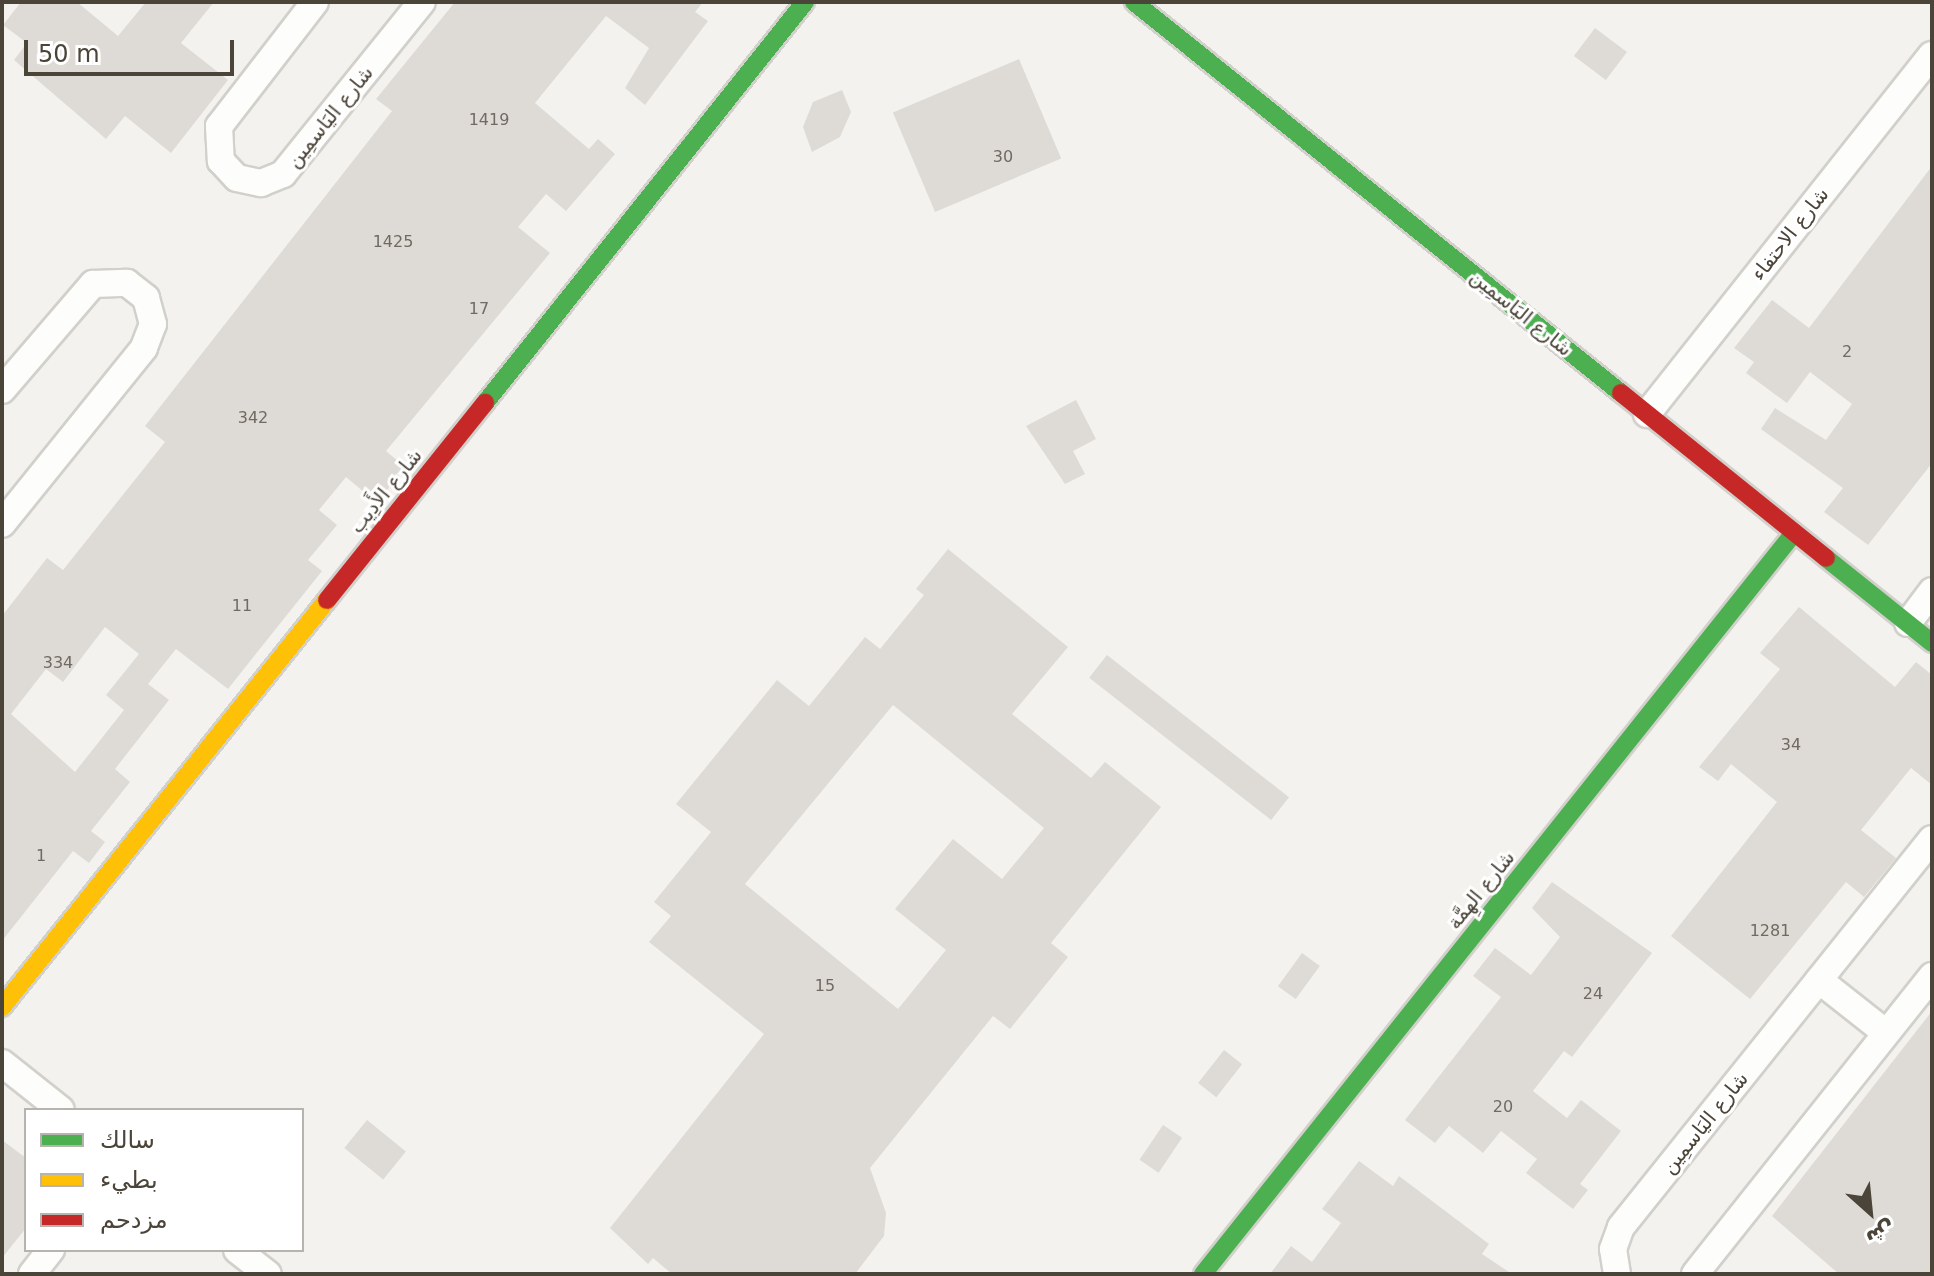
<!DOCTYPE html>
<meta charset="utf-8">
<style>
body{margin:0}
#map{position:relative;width:1934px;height:1276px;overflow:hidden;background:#f4f2ee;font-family:"DejaVu Sans","Noto Naskh Arabic",sans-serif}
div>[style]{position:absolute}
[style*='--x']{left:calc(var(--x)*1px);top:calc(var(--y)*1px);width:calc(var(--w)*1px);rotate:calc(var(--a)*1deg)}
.building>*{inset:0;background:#dedbd6;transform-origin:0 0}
.roads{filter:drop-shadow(2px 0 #d2d0cb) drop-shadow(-2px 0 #d2d0cb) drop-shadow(0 2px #d2d0cb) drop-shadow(0 -2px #d2d0cb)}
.street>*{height:26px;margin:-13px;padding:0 13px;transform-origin:13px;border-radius:13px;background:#fdfdfc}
.fast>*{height:18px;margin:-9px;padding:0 9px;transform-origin:9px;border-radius:9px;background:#4caf50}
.slow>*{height:18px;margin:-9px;padding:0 9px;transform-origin:9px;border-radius:9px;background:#ffc107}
.jam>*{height:18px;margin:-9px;padding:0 9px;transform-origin:9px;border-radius:9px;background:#c62828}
span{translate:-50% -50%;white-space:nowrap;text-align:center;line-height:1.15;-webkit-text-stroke:6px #fff;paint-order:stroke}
.number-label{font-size:16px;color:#706a61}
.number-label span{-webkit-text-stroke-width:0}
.street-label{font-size:20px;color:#4b4439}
.frame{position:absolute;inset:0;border:4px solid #4b4439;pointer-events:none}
.legend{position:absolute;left:24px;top:1108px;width:280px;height:144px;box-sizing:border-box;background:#fff;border:2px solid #b7b4b0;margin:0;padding:10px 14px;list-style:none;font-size:24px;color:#4b4439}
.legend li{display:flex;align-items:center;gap:16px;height:40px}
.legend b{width:40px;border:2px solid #b7b4b0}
.north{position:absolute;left:1830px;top:1172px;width:80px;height:80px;-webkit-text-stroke:6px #fff;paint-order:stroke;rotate:153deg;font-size:22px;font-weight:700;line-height:32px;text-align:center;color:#4b4439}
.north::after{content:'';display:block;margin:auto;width:28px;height:36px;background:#4b4439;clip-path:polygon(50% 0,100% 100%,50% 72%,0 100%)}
.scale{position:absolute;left:24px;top:40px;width:210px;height:36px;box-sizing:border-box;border:4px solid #4b4439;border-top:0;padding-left:10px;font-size:24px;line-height:28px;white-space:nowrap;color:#4b4439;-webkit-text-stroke:6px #fff;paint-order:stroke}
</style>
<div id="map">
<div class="building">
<i style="clip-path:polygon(21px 2px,77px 2px,118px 36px,146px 2px,214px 2px,181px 43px,228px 80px,171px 153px,125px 116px,106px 139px,14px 60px,27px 43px,3px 25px)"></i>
<i style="clip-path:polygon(evenodd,455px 2px,703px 2px,695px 12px,708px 21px,645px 105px,625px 88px,649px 48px,606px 16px,535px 103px,589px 149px,598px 139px,615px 154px,566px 211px,546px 194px,518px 227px,550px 253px,386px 451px,405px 467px,377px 503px,346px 477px,319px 510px,337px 525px,308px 560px,322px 571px,228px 689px,176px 649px,148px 684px,169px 700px,115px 769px,130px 782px,91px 831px,105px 842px,89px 863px,73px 851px,2px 941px,2px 616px,47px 558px,63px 570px,165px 442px,145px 426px,392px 111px,376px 99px,455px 2px,105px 627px,139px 654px,106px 695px,124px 710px,75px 772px,11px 714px,46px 669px,63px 682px,105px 627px)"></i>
<i style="left:1595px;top:28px;width:40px;height:35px;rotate:37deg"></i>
<i style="left:1019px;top:59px;width:108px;height:137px;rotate:67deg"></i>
<i style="clip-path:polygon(842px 90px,851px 112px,840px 137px,812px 152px,803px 127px,813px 102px)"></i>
<i style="clip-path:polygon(1932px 166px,1932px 463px,1868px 545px,1824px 512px,1843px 488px,1761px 429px,1775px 408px,1826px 440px,1852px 404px,1810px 372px,1787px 403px,1746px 373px,1754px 362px,1734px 348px,1772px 300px,1809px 328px)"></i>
<i style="clip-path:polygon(1076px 400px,1096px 439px,1073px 451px,1085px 474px,1065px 484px,1026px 426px)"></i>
<i style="clip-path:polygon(evenodd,948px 549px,1068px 647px,1012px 714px,1091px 778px,1105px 762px,1161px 807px,1051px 943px,1068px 957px,1010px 1029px,993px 1016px,870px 1168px,886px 1213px,884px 1236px,855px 1274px,672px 1274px,653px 1258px,648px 1264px,610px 1228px,764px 1034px,649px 942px,671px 916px,654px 902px,711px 832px,676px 804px,777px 680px,809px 706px,865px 637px,880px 649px,924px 595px,916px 589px,948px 549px,893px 705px,1044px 828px,1002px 879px,953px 839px,895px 909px,946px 950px,898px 1009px,745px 884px,893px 705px)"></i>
<i style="clip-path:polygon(1799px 607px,1895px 687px,1916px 662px,1932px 675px,1932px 785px,1911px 768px,1861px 830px,1896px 858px,1864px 897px,1846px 882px,1750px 999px,1671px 936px,1777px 802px,1731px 764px,1718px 781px,1699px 767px,1780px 669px,1760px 653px)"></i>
<i style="left:1107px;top:655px;width:231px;height:29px;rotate:38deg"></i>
<i style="clip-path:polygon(1552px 882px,1652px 953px,1572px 1057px,1564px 1051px,1533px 1091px,1567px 1118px,1581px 1100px,1621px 1131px,1580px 1184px,1588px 1190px,1573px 1209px,1526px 1173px,1537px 1159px,1501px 1131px,1483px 1153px,1449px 1126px,1435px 1143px,1405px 1120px,1501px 997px,1473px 976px,1495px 948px,1531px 975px,1560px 937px,1532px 908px)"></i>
<i style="left:1302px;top:953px;width:22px;height:41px;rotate:36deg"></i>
<i style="clip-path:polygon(1932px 1011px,1932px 1274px,1839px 1274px,1772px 1216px)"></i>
<i style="left:1224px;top:1050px;width:23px;height:42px;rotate:38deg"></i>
<i style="left:367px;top:1120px;width:50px;height:36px;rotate:39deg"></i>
<i style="left:1163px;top:1125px;width:23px;height:42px;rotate:34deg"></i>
<i style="clip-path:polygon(2px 1140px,26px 1158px,26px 1228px,2px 1258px)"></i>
<i style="clip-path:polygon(1359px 1161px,1393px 1186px,1399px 1176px,1489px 1244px,1482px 1254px,1512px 1274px,1270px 1274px,1291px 1246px,1312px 1262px,1341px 1223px,1322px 1209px)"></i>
</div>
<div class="roads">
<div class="street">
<i style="--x:315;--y:2;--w:157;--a:127.7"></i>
<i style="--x:219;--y:126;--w:35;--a:87"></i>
<i style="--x:221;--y:161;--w:23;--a:47"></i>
<i style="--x:237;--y:178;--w:25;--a:12"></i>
<i style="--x:261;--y:183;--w:24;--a:-22"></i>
<i style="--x:283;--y:174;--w:221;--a:-51.1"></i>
<i style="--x:2;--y:390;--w:140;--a:-49.4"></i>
<i style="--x:93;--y:284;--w:34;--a:-2"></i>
<i style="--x:127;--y:283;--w:24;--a:38"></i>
<i style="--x:146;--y:298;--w:27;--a:75"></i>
<i style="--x:153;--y:324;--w:26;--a:111"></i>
<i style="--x:144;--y:348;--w:226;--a:128.9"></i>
<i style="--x:1647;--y:414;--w:458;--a:-51.6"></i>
<i style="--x:1908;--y:623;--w:40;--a:-53"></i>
<i style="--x:1819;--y:980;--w:85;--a:38.3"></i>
<i style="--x:2;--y:1063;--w:75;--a:38.5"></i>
<i style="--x:237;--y:1250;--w:39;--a:38"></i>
<i style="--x:32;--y:1274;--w:31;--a:-52"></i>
<i style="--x:1617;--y:1274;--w:25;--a:-99"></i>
<i style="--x:1613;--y:1249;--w:23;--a:-70"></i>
<i style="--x:1621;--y:1227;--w:497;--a:-51.3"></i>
<i style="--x:1695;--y:1274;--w:381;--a:-51.5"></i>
</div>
<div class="fast">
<i style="--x:1134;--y:2;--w:625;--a:38.76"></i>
<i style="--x:485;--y:403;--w:513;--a:-51.41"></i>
<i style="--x:1826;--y:558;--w:136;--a:38.7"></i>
<i style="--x:1203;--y:1274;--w:948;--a:-51.43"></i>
</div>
<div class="slow">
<i style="--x:2;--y:1007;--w:521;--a:-51.39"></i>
</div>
<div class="jam">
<i style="--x:1621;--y:393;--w:263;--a:38.8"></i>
<i style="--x:327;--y:600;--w:253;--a:-51.3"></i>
</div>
</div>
<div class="number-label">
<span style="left:489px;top:120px">1419</span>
<span style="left:1003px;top:157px">30</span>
<span style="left:393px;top:242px">1425</span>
<span style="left:479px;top:309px">17</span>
<span style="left:1847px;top:352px">2</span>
<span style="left:253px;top:418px">342</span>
<span style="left:242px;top:606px">11</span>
<span style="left:58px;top:663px">334</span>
<span style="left:1791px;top:745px">34</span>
<span style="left:41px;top:856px">1</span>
<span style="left:1770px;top:931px">1281</span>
<span style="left:825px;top:986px">15</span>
<span style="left:1593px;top:994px">24</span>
<span style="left:1503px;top:1107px">20</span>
</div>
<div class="street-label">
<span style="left:330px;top:117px;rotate:-51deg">شارع اليَاسمِين</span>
<span style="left:1790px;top:234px;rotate:-52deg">شارع الاحتفاء</span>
<span style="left:1521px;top:313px;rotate:39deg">شارع اليَاسمِين</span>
<span style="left:386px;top:491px;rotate:-51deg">شارع الأَدِيب</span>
<span style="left:1481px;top:890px;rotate:-51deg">شارع الهِمَّة</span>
<span style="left:1705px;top:1123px;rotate:-51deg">شارع اليَاسمِين</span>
</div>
<div class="frame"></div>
<ul class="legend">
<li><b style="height:10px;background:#4caf50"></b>سالك</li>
<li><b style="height:10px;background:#ffc107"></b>بطيء</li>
<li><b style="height:10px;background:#c62828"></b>مزدحم</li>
</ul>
<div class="north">ش</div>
<div class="scale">50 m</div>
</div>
